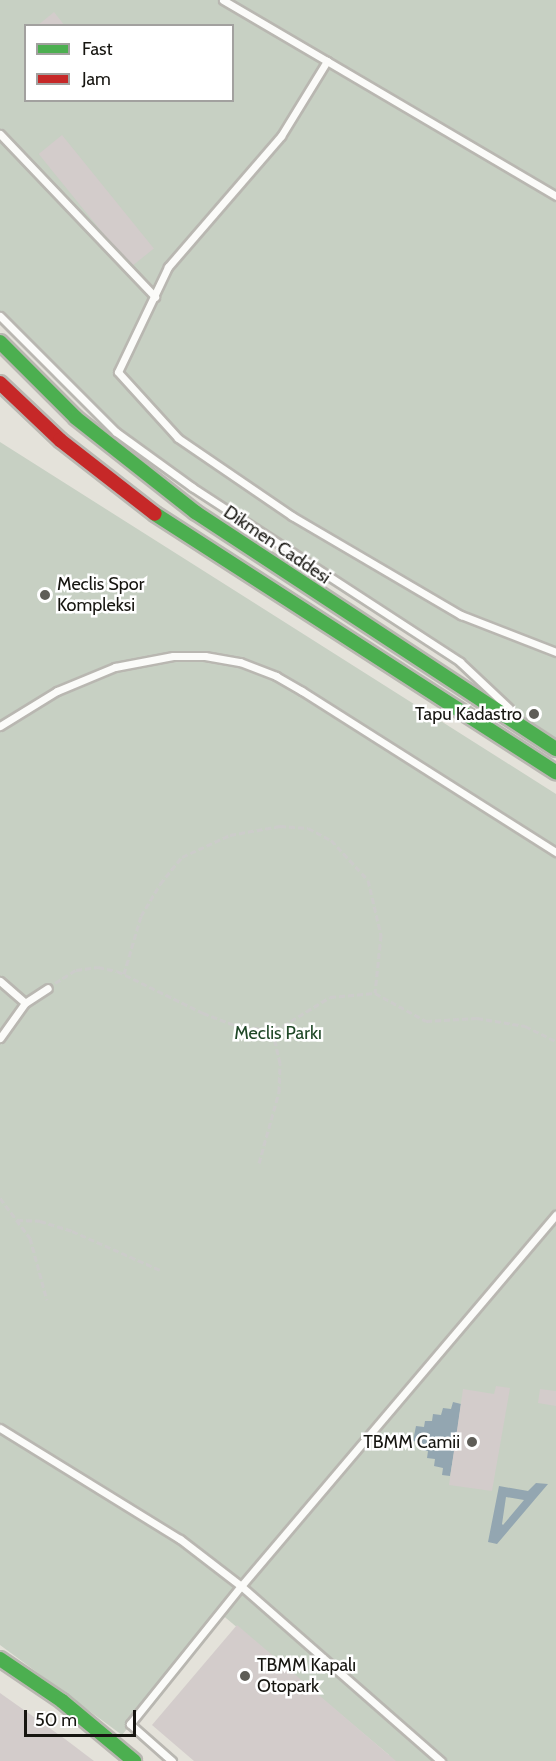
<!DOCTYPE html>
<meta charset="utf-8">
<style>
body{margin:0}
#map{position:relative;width:556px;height:1761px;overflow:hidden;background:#e4e2da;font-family:Cabin,sans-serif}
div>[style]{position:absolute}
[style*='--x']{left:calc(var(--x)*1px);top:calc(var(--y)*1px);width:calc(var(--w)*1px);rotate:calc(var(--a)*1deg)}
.green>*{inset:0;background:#c7d0c3}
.water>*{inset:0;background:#93a6b1}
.building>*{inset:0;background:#d3cccb;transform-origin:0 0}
.path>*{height:3px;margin-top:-1.5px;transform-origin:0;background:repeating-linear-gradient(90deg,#ccccca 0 6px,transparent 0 9px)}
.roads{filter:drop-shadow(2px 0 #b9b7b1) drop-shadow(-2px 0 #b9b7b1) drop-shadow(0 2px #b9b7b1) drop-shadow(0 -2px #b9b7b1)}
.lane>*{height:7px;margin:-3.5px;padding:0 3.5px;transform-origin:3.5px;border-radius:3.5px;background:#fbfbf9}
.fast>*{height:14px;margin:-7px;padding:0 7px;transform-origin:7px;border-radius:7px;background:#4caf50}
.jam>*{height:14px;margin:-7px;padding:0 7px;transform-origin:7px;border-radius:7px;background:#c62828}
.dots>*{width:16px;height:16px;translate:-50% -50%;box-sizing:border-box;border:3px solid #fff;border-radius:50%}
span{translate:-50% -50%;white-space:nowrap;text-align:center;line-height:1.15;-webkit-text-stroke:5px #fff;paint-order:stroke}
.street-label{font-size:18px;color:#161510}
.poi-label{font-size:18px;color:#161510}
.left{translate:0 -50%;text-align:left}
.right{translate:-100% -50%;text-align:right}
.park-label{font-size:18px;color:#1f4827}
.legend{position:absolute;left:24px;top:24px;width:210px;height:78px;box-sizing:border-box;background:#fff;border:2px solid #a2a19f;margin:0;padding:8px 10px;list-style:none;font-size:18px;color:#161510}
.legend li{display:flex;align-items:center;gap:12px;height:30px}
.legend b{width:30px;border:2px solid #a2a19f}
.scale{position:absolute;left:24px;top:1710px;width:112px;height:27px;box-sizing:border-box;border:3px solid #161510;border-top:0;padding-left:8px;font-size:18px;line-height:21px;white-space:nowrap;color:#161510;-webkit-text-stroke:4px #fff;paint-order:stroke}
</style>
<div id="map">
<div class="green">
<i style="clip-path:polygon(evenodd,0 0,556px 0,556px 740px,547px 744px,460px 662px,192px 487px,116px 432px,0 316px,0 0,26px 26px,232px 26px,232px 100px,26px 100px,26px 26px)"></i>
<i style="clip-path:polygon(0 442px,556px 794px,556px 1761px,385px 1761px,389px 1755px,220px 1613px,122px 1735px,0 1645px)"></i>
</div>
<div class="water">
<i style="clip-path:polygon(453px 1402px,461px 1404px,457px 1433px,450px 1442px,455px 1447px,450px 1476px,442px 1475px,443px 1468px,434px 1466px,435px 1459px,427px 1458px,428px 1451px,421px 1450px,422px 1443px,413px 1441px,416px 1426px,424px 1427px,425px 1421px,432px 1421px,433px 1414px,441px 1415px,443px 1408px,451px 1409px)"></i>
<i style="clip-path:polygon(evenodd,536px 1483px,548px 1484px,497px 1544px,488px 1542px,499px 1486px,528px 1491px,536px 1483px,506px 1497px,524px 1500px,503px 1525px,502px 1524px,506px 1497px)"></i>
</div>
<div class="building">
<i style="clip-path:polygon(54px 12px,65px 26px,37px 26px)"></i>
<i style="left:62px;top:135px;width:146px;height:30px;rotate:51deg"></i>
<i style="clip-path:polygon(496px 1386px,510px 1388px,492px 1491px,449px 1485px,463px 1389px,494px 1394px)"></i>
<i style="clip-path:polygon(540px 1389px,556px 1391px,556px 1406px,538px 1403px)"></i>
<i style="clip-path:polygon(237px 1625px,396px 1761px,194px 1761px,152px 1725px)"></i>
<i style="clip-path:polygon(0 1693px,65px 1739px,94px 1761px,0 1761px)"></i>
</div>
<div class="path">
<i style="--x:124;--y:974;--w:60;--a:-73.7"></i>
<i style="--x:141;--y:916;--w:37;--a:-59"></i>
<i style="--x:160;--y:884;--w:35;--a:-51"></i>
<i style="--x:182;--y:857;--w:53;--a:-24.6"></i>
<i style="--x:230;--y:835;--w:51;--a:-10.2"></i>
<i style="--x:280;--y:826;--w:28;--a:4"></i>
<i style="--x:308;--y:828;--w:26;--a:28"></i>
<i style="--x:331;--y:840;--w:54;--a:47.2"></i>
<i style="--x:368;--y:880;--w:57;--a:76.7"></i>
<i style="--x:381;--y:935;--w:58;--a:95.9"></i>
<i style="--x:55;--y:983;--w:25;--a:-32"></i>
<i style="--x:76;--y:970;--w:22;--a:-8"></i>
<i style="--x:98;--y:967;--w:19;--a:12"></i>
<i style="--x:117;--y:971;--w:96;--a:26"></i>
<i style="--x:203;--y:1013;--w:34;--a:21"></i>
<i style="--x:235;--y:1025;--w:29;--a:8"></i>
<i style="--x:264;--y:1029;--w:19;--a:-9"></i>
<i style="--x:283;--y:1026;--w:55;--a:-31.7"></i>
<i style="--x:330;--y:997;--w:45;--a:-5.1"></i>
<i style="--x:375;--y:993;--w:58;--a:28.8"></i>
<i style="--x:426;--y:1021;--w:51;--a:-3.4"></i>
<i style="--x:477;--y:1018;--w:49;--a:9.5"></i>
<i style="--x:525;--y:1026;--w:34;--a:26"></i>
<i style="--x:259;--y:1163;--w:74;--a:-74.3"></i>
<i style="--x:279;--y:1092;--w:29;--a:-88"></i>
<i style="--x:280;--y:1063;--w:36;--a:-103"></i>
<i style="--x:0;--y:1198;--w:50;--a:53.1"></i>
<i style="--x:30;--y:1238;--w:64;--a:74.7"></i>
<i style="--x:17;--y:1220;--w:23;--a:2"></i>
<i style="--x:40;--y:1221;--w:34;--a:17"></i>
<i style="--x:72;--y:1231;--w:96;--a:23.9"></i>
</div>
<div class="roads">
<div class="lane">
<i style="--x:223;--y:0;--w:121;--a:30.4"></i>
<i style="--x:327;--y:61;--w:88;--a:121.5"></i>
<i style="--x:281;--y:136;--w:173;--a:130.8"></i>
<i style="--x:168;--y:267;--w:116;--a:115.5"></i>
<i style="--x:118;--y:372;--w:89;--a:47.7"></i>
<i style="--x:178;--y:438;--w:138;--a:34.4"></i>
<i style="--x:292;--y:516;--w:196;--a:30.4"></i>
<i style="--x:461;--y:615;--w:102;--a:21.3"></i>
<i style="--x:327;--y:61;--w:266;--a:30.5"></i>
<i style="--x:0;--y:134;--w:225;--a:46.4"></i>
<i style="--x:0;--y:316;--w:164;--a:45"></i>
<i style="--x:116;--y:432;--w:94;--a:35.9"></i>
<i style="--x:192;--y:487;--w:320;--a:33.1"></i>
<i style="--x:460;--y:662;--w:67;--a:43.2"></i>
<i style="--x:0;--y:726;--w:67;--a:-31.6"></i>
<i style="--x:57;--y:691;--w:63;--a:-22.5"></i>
<i style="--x:115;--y:667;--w:59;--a:-10.7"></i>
<i style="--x:173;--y:656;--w:32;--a:0"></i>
<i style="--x:205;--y:656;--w:36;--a:10"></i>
<i style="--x:240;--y:662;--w:39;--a:21"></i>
<i style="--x:276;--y:676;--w:30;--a:30"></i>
<i style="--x:302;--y:691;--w:301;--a:32.4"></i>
<i style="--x:0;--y:981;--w:33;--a:41"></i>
<i style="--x:25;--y:1003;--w:43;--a:125.5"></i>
<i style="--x:25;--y:1003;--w:27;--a:-33"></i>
<i style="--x:0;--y:1428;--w:211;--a:31.7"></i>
<i style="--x:180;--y:1539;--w:77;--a:37.6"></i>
<i style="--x:241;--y:1586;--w:266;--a:41.2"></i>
<i style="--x:172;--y:1761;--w:56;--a:-138.6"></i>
<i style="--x:130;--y:1724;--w:177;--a:-51.2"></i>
<i style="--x:241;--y:1586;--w:487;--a:-49.7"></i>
</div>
<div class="fast">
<i style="--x:0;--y:342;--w:107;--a:45"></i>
<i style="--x:76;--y:418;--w:152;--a:38.3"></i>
<i style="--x:195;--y:512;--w:432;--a:33.3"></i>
<i style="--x:155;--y:514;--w:477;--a:32.8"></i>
<i style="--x:0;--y:1659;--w:75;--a:34.1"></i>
<i style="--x:62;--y:1701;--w:94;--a:39.8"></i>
</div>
<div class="jam">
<i style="--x:0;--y:383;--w:83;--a:43.5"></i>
<i style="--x:60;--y:440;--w:120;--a:37.9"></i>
</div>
</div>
<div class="dots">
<i style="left:45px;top:595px;background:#5e5d57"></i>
<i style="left:534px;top:714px;background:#5e5d57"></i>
<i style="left:472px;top:1442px;background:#5e5d57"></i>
<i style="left:245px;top:1676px;background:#5e5d57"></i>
</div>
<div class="street-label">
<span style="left:277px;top:545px;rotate:34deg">Dikmen Caddesi</span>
</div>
<div class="poi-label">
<span class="left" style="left:57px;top:595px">Meclis Spor<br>Kompleksi</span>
<span class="right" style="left:522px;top:714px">Tapu Kadastro</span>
<span class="right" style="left:460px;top:1442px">TBMM Camii</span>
<span class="left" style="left:257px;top:1676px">TBMM Kapalı<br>Otopark</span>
</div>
<div class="park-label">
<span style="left:278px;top:1033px">Meclis Parkı</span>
</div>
<ul class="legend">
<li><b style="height:8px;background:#4caf50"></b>Fast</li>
<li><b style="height:8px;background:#c62828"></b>Jam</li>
</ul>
<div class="scale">50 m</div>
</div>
